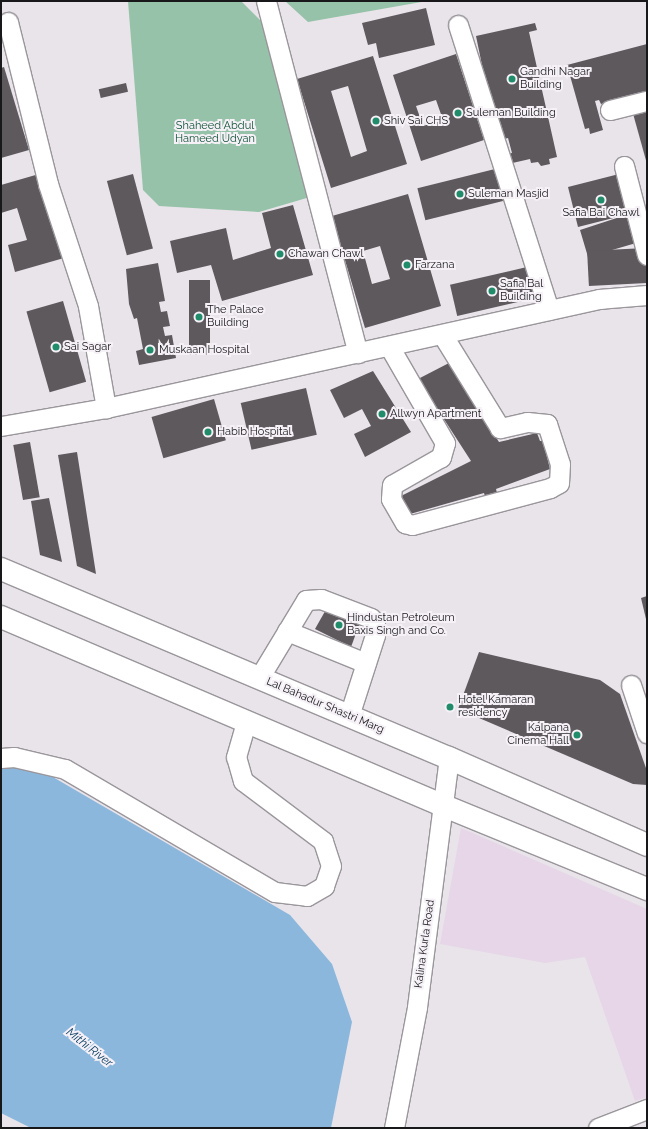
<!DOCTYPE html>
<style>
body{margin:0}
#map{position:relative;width:648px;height:1129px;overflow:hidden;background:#e8e4ea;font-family:Raleway,sans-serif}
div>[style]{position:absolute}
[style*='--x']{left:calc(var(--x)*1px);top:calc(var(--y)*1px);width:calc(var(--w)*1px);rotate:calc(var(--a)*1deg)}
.industrial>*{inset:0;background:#e6d6e8}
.green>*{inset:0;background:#95c2a8}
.water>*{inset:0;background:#8bb7dd}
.building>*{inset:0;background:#5d595d;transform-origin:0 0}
.roads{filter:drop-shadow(1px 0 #9a969b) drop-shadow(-1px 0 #9a969b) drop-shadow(0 1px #9a969b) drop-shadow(0 -1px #9a969b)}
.minor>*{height:19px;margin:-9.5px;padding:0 9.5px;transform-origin:9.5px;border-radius:9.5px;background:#fff}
.major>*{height:22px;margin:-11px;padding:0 11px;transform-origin:11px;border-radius:11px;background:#fff}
.dots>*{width:11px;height:11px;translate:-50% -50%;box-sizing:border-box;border:2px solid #f5f1f7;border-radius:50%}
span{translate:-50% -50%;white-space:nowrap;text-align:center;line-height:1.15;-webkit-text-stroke:4px #f5f1f7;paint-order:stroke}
.poi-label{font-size:11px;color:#181719}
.left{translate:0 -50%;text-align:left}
.right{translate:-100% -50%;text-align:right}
.park-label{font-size:11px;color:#0e5134}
.street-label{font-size:11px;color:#181719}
.water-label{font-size:12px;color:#0e4166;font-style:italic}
.frame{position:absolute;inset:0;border:2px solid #181719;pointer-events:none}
</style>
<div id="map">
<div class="industrial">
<i style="clip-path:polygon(461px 828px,647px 909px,647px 1097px,635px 1101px,585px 957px,545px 963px,440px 944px)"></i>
</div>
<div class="green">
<i style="clip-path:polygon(128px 1px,241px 1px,264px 24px,310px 197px,259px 212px,159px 206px,143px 190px)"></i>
<i style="clip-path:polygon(285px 1px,427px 1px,308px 22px)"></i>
</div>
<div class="water">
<i style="clip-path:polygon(34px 766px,290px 915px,332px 964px,352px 1022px,331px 1128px,31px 1128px,1px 1113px,1px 768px)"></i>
</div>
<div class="building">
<i style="clip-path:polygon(426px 8px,435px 45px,379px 58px,376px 43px,368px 45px,362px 23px)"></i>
<i style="clip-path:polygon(535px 23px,537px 30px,529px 32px,557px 157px,549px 159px,550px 164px,541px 166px,538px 162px,531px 163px,530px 159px,508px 164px,507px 154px,512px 153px,508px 138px,504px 139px,497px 126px,501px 125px,494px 105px,490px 104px,476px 36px)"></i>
<i style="clip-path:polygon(647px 44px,647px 91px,601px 104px,599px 100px,595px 101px,603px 130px,590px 134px,589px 128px,585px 129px,567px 65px)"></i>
<i style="clip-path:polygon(evenodd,456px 54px,484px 140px,421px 161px,393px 75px,456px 54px,436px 100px,443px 120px,423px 126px,416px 106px,436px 100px)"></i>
<i style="clip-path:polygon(evenodd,373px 56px,407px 164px,331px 188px,297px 79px,373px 56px,348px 86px,367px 151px,351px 157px,331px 91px,348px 86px)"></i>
<i style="clip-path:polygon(4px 67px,29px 150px,1px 158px,1px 68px)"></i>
<i style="left:126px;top:83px;width:9px;height:28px;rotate:77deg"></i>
<i style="clip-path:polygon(647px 107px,647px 164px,632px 110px)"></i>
<i style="left:495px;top:169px;width:33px;height:80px;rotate:76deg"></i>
<i style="clip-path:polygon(623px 173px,643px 241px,588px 257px,580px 230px,629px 214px,578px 227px,568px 187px)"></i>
<i style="clip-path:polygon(39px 174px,64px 258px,15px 272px,8px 245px,27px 240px,17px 208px,1px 213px,1px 185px)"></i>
<i style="left:133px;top:174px;width:77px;height:27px;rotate:75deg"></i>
<i style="clip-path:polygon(evenodd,408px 194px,441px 306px,365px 328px,332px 216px,408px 194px,380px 246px,390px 279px,372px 284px,363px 251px,380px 246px)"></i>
<i style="clip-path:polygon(293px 205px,313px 275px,222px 301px,211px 265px,177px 273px,170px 241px,226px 228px,233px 260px,271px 248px,262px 213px)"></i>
<i style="left:645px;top:248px;width:35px;height:58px;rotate:87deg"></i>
<i style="clip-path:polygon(158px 263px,165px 301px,159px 302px,161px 312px,167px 311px,170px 326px,163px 327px,165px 336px,172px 335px,176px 358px,139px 365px,136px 351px,143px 349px,137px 318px,134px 319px,129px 304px,126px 269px)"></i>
<i style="left:527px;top:267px;width:32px;height:79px;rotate:77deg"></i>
<i style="left:189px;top:280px;width:21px;height:75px"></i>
<i style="left:63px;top:301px;width:84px;height:38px;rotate:74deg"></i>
<i style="clip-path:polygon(449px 363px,499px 442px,537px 433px,540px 441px,543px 441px,550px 469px,496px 489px,498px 497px,486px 500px,484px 493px,403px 516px,397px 498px,471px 461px,418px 379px)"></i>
<i style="clip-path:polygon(373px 371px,411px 432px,365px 457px,354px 434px,371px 426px,362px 409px,344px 418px,330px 390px)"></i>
<i style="left:306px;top:388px;width:48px;height:67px;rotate:77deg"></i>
<i style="left:214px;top:399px;width:43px;height:65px;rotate:74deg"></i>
<i style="left:30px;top:442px;width:56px;height:17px;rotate:80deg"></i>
<i style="clip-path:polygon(77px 452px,96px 574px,77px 566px,58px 455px)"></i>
<i style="clip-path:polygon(49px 498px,62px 562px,40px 555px,31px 501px)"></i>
<i style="clip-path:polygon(647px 596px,647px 619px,646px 619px,641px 598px)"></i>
<i style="clip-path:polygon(328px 606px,361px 620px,351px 647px,315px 629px)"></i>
<i style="clip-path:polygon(479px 652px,600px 680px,620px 694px,647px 771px,647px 785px,633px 784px,458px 709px)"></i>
</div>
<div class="roads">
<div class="minor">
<i style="--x:266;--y:1;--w:364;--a:75.4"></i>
<i style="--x:8;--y:22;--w:167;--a:76.1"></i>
<i style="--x:48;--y:184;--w:128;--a:71.8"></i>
<i style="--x:88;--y:306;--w:104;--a:80"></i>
<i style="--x:458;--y:25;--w:299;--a:72.3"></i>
<i style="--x:610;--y:110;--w:38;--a:-14"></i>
<i style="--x:624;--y:166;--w:92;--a:75.5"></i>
<i style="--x:389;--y:346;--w:112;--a:60"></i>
<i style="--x:445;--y:443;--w:15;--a:106"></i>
<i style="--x:441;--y:457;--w:56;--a:150.3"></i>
<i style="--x:392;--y:485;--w:14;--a:94"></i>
<i style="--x:391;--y:499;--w:28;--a:60"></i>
<i style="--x:405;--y:523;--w:7;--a:16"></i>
<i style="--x:412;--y:525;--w:143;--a:-15"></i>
<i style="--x:550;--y:488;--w:10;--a:-29"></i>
<i style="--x:559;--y:483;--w:19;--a:-87"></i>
<i style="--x:560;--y:464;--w:42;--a:-108"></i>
<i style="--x:547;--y:424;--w:20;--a:-174"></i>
<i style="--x:527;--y:422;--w:28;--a:167"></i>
<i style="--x:500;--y:428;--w:110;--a:-121.7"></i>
<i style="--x:1;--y:426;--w:107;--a:-9.7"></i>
<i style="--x:106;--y:408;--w:505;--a:-12.47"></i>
<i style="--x:599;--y:299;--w:48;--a:-4.8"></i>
<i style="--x:287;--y:631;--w:85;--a:22.1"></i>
<i style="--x:259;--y:678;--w:91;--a:-58.9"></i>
<i style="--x:306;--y:600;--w:15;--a:-4"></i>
<i style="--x:321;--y:599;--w:53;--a:20.8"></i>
<i style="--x:371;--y:618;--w:7;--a:56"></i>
<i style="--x:375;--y:624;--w:11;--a:90"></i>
<i style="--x:375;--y:635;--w:85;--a:107.8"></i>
<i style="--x:631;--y:685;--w:51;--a:71.6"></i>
<i style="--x:1;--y:758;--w:13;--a:-4"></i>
<i style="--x:14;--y:757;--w:52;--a:13.2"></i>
<i style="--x:65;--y:769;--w:243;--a:30.4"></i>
<i style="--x:275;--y:892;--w:32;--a:7"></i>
<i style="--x:307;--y:896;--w:20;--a:-30"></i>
<i style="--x:324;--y:886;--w:21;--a:-71"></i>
<i style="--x:331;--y:866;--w:26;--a:-108"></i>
<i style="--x:323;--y:841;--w:100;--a:-143.1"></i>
<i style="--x:243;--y:781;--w:25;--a:-106"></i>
<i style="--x:236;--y:757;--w:36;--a:-74"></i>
<i style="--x:394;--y:1128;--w:123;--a:-79.2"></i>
<i style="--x:417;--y:1007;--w:251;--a:-82.7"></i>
<i style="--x:598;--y:1128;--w:53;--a:-21.2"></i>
</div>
<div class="major">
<i style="--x:1;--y:569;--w:486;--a:22.9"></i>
<i style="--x:449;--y:758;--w:216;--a:23.7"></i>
<i style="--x:1;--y:617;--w:479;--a:23.1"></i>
<i style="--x:442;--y:805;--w:222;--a:22.3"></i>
</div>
</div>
<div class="dots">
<i style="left:512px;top:79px;background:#218c6a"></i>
<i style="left:458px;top:113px;background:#218c6a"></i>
<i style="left:376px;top:121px;background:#218c6a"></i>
<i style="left:460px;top:194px;background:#218c6a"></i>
<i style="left:601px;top:200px;background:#218c6a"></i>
<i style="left:280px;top:254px;background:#218c6a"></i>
<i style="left:407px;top:265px;background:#218c6a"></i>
<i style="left:492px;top:291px;background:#218c6a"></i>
<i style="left:199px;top:317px;background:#218c6a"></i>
<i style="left:56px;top:347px;background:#218c6a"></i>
<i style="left:150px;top:350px;background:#218c6a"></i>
<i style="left:382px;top:414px;background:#218c6a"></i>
<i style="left:208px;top:432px;background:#218c6a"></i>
<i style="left:339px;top:625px;background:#218c6a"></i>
<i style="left:450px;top:707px;background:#218c6a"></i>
<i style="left:577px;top:735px;background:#218c6a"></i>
</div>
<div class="poi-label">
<span class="left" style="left:520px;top:79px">Gandhi Nagar<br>Building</span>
<span class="left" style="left:466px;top:113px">Suleman Building</span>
<span class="left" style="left:384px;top:121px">Shiv Sai CHS</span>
<span class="left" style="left:468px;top:194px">Suleman Masjid</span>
<span style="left:601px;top:213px">Safia Bai Chawl</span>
<span class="left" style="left:288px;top:254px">Chawan Chawl</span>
<span class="left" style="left:415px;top:265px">Farzana</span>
<span class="left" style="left:500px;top:291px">Safia Bal<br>Building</span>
<span class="left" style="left:207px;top:317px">The Palace<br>Building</span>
<span class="left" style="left:64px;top:347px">Sai Sagar</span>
<span class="left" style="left:159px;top:350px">Muskaan Hospital</span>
<span class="left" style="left:390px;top:414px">Allwyn Apartment</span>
<span class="left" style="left:217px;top:432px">Habib Hospital</span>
<span class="left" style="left:347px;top:625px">Hindustan Petroleum<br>Baxis Singh and Co.</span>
<span class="left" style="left:458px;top:707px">Hotel Kamaran<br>residency</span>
<span class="right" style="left:569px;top:735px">Kalpana<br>Cinema Hall</span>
</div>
<div class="park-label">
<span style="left:215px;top:133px">Shaheed Abdul<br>Hameed Udyan</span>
</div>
<div class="street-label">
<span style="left:325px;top:706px;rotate:23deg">Lal Bahadur Shastri Marg</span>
<span style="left:425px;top:944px;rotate:-82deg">Kalina Kurla Road</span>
</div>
<div class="water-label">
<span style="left:89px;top:1048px;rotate:38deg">Mithi River</span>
</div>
<div class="frame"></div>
</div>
